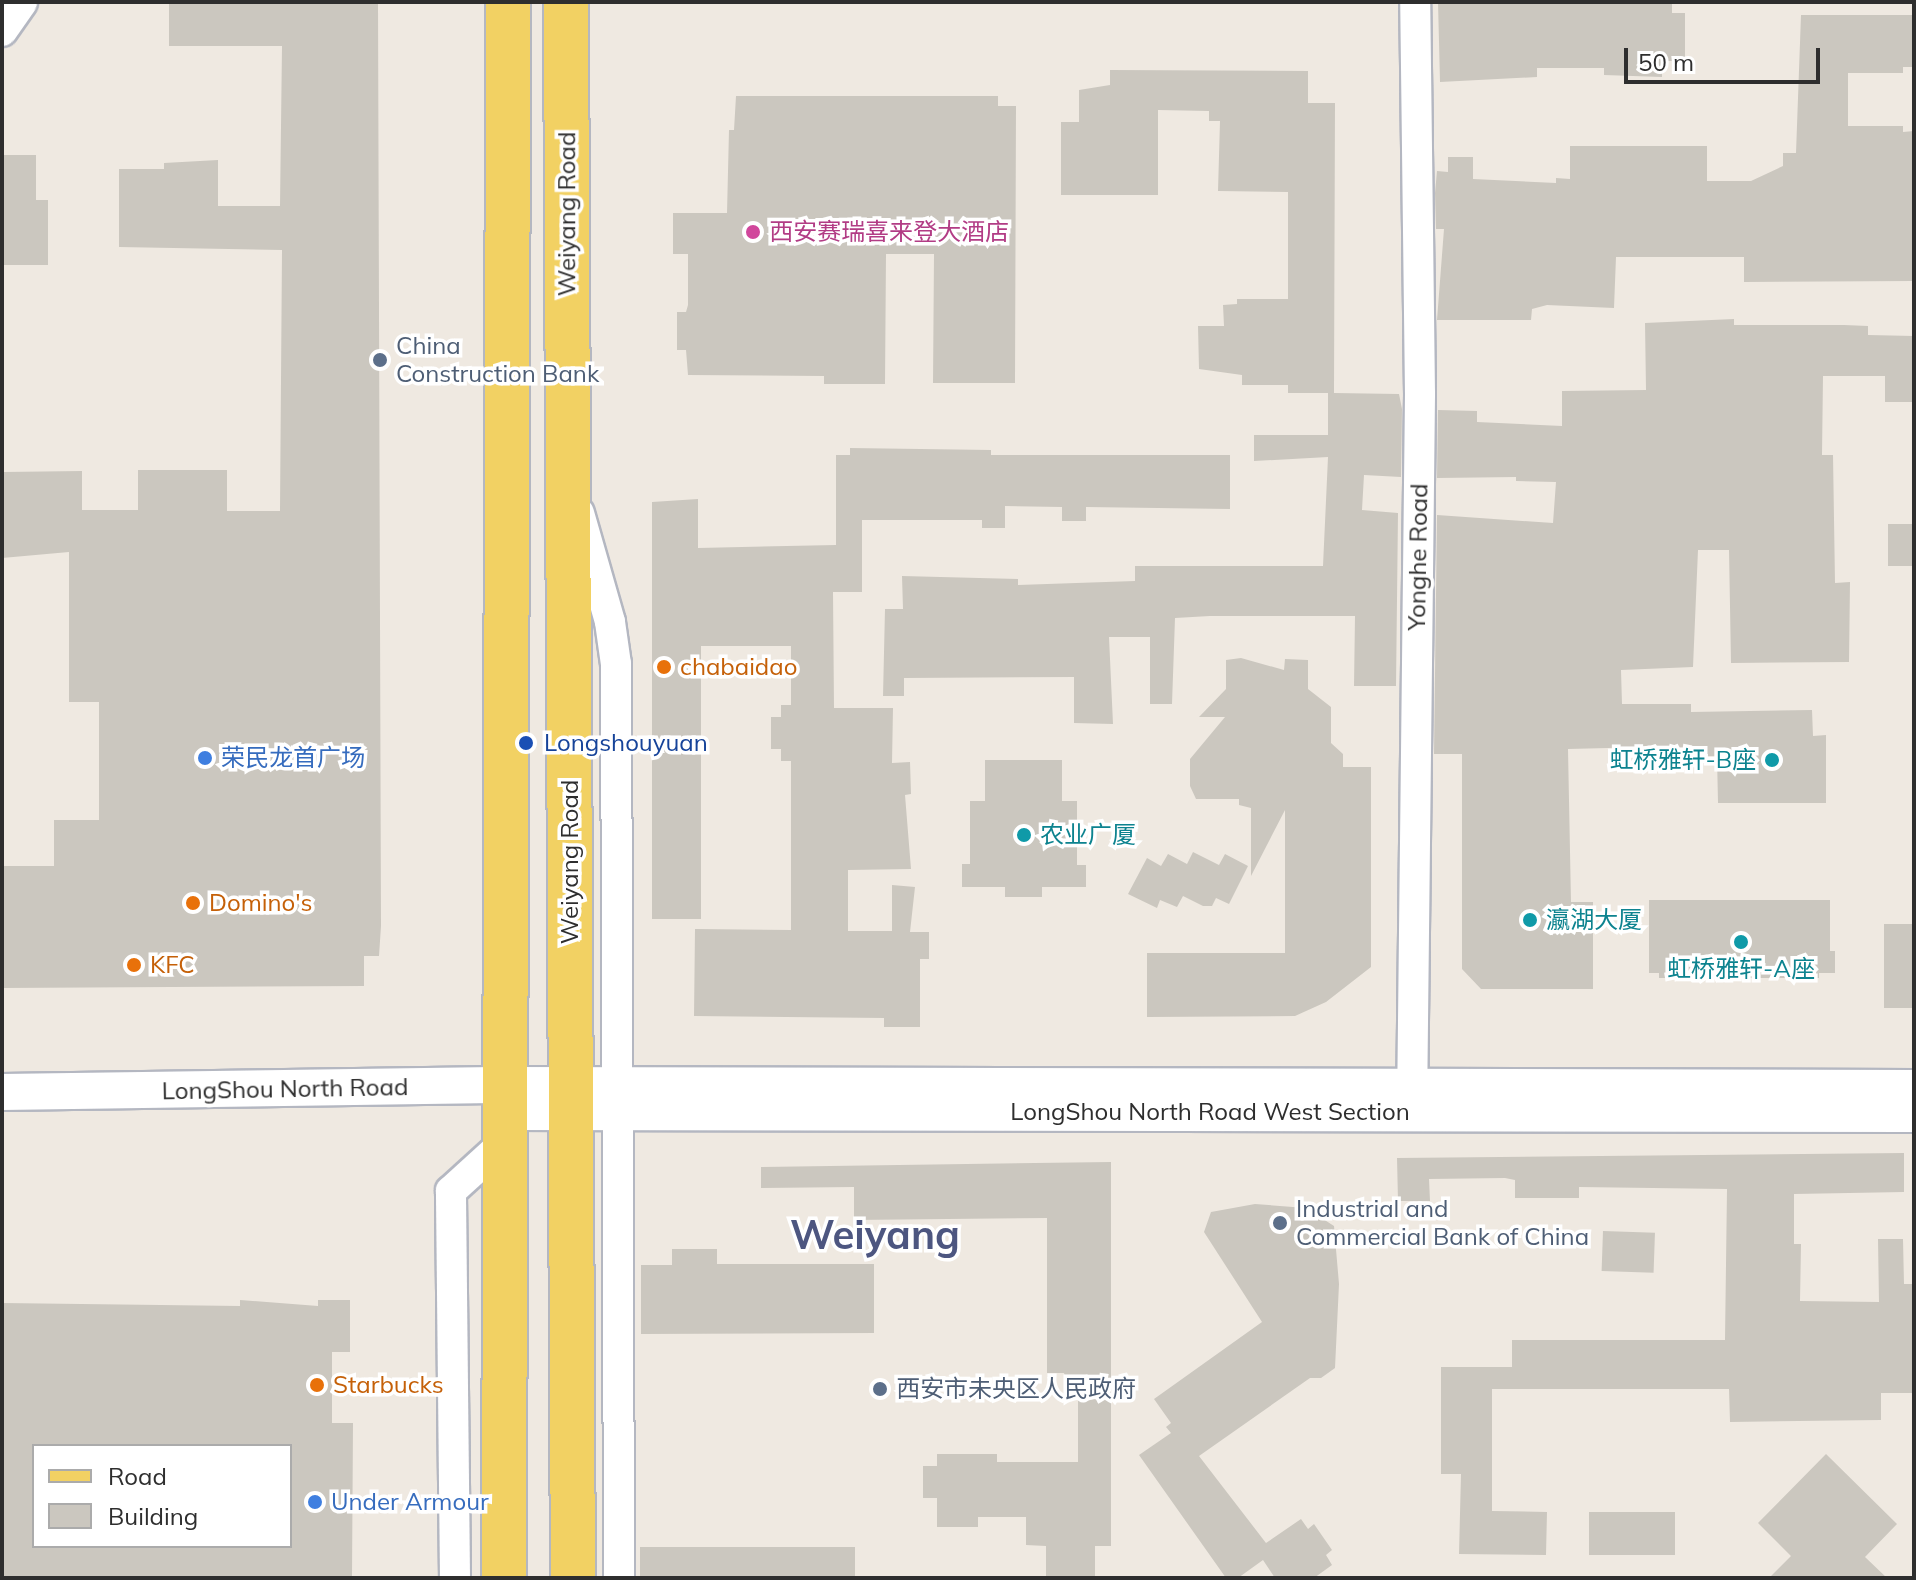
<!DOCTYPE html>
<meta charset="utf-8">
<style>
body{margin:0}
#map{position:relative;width:1916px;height:1580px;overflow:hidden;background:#efe9e1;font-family:Mulish,"Noto Sans SC",sans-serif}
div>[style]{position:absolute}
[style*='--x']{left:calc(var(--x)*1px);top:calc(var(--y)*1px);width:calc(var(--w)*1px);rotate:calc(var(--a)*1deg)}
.building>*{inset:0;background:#cbc7bf;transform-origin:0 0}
.roads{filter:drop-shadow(2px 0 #b4b7c1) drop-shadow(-2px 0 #b4b7c1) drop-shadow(0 2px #b4b7c1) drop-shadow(0 -2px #b4b7c1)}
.minor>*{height:30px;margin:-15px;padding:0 15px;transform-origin:15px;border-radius:15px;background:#fff}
.tertiary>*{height:36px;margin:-18px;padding:0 18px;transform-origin:18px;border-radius:18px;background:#fff}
.primary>*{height:44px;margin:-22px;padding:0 22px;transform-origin:22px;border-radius:22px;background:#f2d163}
.dots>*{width:22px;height:22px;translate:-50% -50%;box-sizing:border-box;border:4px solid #fff;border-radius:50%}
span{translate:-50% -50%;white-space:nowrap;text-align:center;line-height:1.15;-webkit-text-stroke:7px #fff;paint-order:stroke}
.street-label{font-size:24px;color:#2e2e2e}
.hotel-label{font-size:24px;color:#b23c85}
.left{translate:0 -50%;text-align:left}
.service-label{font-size:24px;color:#4e5e75}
.food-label{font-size:24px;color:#c56008}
.transit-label{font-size:24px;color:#164399}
.shop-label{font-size:24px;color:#366cbe}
.culture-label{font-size:24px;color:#0d838f}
.right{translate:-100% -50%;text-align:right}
.town-label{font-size:40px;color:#4d5680;font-weight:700}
.frame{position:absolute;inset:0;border:4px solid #2e2e2e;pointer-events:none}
.legend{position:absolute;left:32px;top:1444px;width:260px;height:104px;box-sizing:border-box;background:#fff;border:2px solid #ababab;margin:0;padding:10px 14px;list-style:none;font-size:24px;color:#2e2e2e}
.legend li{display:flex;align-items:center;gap:16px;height:40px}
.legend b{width:40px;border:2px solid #ababab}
.scale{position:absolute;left:1624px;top:48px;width:196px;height:36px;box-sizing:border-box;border:4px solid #2e2e2e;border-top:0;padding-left:10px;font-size:24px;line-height:28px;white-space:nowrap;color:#2e2e2e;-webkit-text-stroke:6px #fff;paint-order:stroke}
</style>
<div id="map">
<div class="building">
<i style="clip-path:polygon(169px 2px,378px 2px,381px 926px,379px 956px,364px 956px,364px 986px,2px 988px,2px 866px,54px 866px,54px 820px,99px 820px,99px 702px,69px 702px,69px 552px,2px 558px,4px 472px,82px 471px,82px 510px,138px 510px,138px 470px,227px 470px,227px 511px,280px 511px,282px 250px,119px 247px,119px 169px,164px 169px,164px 163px,218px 160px,218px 206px,280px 206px,282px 46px,169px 46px)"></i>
<i style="clip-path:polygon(1438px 2px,1672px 2px,1672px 13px,1685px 13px,1685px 61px,1662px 61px,1662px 77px,1604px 75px,1604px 68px,1537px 68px,1537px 77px,1440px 82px)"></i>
<i style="clip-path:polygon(1801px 15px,1914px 15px,1914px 67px,1903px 67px,1903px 73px,1848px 73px,1848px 126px,1903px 126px,1903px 132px,1914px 131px,1912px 281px,1744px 282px,1744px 257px,1616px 257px,1614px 308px,1547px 305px,1532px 309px,1531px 320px,1437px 320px,1444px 229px,1436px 229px,1435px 193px,1437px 171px,1448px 172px,1448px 157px,1473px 157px,1473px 179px,1556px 183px,1556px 178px,1570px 179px,1570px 146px,1707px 146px,1707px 181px,1751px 181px,1783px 166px,1783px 153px,1796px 153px)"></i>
<i style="clip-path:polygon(1110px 70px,1308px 71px,1308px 103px,1335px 103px,1334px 393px,1399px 394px,1402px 409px,1401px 477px,1364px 475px,1362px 510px,1398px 513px,1396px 686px,1354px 686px,1355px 616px,1210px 616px,1175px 618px,1172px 704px,1150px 704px,1150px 637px,1109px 637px,1113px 724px,1074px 723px,1074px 677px,904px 678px,904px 696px,883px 696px,885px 609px,903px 609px,902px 576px,1018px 579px,1018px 585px,1135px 581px,1135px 566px,1323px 566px,1328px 457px,1254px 461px,1254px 435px,1328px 435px,1328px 393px,1288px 393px,1288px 385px,1242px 385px,1242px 375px,1199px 369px,1198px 326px,1224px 326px,1223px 305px,1237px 304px,1237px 299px,1288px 299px,1288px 192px,1218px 191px,1220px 121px,1209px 121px,1209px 111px,1158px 110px,1158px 195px,1061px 195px,1061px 122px,1079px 122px,1079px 90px,1110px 85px)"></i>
<i style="clip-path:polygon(736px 96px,998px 96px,998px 106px,1016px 106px,1015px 383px,933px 383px,934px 254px,886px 254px,885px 384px,824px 384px,824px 376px,688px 375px,686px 350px,677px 350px,677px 312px,686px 312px,688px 305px,688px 254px,673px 254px,673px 213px,727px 213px,729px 130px,734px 130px)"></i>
<i style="clip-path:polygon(2px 155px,36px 155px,36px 200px,48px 200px,48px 265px,2px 265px)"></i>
<i style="clip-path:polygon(1734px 319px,1734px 325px,1844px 325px,1868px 326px,1868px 335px,1914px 336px,1914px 402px,1885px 402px,1885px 376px,1823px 376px,1822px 455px,1833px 455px,1835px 583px,1850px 582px,1849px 662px,1731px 663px,1729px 550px,1698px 550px,1693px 667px,1621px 670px,1622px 704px,1691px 704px,1691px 712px,1812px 710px,1813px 736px,1826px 735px,1826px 803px,1718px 803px,1717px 756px,1676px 756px,1676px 749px,1648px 747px,1568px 749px,1571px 902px,1593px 902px,1593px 989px,1481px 989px,1462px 969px,1462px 754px,1434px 754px,1437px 515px,1553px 523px,1556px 482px,1516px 481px,1516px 477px,1437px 478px,1438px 410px,1477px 411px,1477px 422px,1562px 426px,1562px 391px,1646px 390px,1645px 323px)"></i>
<i style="clip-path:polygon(850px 448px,991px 450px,991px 455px,1230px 455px,1230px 509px,1086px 507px,1086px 521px,1062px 521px,1062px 507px,1005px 506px,1005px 528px,982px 528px,982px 520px,862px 520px,862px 592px,833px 592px,834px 708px,893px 708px,892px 763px,910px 762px,911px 794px,905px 795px,911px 869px,848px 870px,848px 931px,892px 931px,892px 885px,915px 887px,910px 932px,929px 932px,929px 959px,920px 959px,920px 1027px,884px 1027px,884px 1018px,694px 1016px,695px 929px,791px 930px,791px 761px,781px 761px,781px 749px,771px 749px,771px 717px,781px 717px,781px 705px,791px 705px,791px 646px,701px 646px,701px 919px,652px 919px,652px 502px,698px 499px,698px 548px,836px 545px,836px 455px,850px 455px)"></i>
<i style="left:1888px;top:524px;width:26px;height:42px"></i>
<i style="clip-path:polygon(1241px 658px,1284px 670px,1285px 659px,1308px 660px,1308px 689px,1331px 707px,1331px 743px,1343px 754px,1343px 767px,1371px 767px,1371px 967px,1326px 1002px,1295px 1016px,1147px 1017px,1147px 953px,1285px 953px,1285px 810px,1251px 876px,1251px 808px,1239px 805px,1239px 799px,1196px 799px,1190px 786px,1190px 759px,1225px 717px,1199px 717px,1226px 689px,1226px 660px)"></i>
<i style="clip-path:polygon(985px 760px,1062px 760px,1062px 801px,1077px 801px,1077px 865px,1086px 865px,1086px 887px,1042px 887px,1042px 897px,1005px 897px,1005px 887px,962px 887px,962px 864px,970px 864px,970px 801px,985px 801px)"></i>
<i style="clip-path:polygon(1193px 852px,1219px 865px,1225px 854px,1248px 866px,1229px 904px,1216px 898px,1212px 906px,1203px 906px,1183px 896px,1177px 907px,1160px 900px,1157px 908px,1128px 894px,1147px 858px,1161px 866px,1168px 854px,1187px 864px)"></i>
<i style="clip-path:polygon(1649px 900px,1830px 900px,1830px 951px,1835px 951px,1835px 973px,1819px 973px,1819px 978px,1659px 978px,1659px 973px,1649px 973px)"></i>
<i style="left:1884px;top:924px;width:30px;height:84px"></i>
<i style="clip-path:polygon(1904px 1153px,1904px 1192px,1794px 1194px,1794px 1244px,1801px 1244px,1800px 1301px,1879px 1302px,1878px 1239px,1903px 1239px,1904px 1284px,1914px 1284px,1914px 1393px,1881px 1393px,1881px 1420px,1730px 1422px,1729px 1389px,1492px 1389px,1492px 1511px,1547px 1512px,1546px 1555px,1459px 1554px,1461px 1474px,1441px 1474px,1441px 1367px,1512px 1367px,1512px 1340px,1725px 1340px,1727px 1189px,1579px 1187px,1579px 1198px,1515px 1198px,1515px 1180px,1505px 1178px,1429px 1179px,1430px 1201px,1398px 1201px,1397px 1158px)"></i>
<i style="clip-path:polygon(1111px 1162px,1111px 1546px,1095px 1546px,1095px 1578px,1046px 1578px,1046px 1546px,1026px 1545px,1026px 1517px,978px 1517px,978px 1527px,937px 1527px,937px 1498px,923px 1498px,923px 1466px,937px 1466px,937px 1454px,997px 1454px,997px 1462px,1078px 1462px,1078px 1382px,1067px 1382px,1064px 1373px,1047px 1373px,1047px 1218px,854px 1220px,854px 1187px,761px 1188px,761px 1167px)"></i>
<i style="clip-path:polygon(1255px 1204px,1306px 1208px,1334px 1226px,1339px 1284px,1335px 1368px,1321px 1378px,1310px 1378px,1199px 1456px,1266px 1543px,1301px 1519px,1308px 1529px,1314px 1524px,1332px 1550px,1326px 1555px,1332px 1565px,1314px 1578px,1275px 1578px,1263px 1560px,1238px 1578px,1226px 1578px,1139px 1455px,1171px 1433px,1166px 1427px,1171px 1423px,1154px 1399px,1262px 1322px,1204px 1232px,1211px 1212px)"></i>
<i style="left:1603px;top:1231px;width:52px;height:40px;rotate:2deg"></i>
<i style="clip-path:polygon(672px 1249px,717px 1249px,717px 1264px,874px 1264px,874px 1333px,641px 1334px,641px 1265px,672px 1265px)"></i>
<i style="clip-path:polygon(evenodd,240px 1300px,318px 1306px,318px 1300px,350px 1300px,350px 1352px,332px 1352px,332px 1423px,353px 1423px,352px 1578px,2px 1578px,2px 1303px,240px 1306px,240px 1300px,34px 1446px,290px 1446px,290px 1546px,34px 1546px,34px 1446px)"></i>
<i style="clip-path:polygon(1826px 1454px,1897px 1524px,1865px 1557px,1887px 1578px,1769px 1578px,1791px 1556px,1758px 1523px)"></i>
<i style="left:1589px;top:1512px;width:86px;height:43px"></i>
<i style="left:855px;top:1547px;width:31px;height:215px;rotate:90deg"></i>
</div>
<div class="roads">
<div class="minor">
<i style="--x:2;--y:31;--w:35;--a:-55"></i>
<i style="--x:579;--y:513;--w:113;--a:74.1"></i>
<i style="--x:610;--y:622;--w:42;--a:81.9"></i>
<i style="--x:616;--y:664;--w:914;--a:89.81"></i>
<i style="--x:1412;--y:1111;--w:717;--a:-89.36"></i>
<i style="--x:1420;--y:394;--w:392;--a:-90.7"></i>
<i style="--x:455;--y:1578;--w:387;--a:-90.6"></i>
<i style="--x:451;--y:1191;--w:74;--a:-42.3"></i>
</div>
<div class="tertiary">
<i style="--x:2;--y:1092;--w:504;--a:-0.8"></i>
<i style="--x:506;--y:1085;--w:1408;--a:0.12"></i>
<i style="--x:506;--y:1112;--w:1408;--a:0.08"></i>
</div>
<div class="primary">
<i style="--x:566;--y:2;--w:1576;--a:89.75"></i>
<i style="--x:504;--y:1578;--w:1576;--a:-89.85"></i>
</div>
</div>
<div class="dots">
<i style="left:753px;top:232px;background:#d1479c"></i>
<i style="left:380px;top:360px;background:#5c6f8a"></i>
<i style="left:664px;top:667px;background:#e8710a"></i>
<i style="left:526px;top:743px;background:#1a4fb4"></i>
<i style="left:205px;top:758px;background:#3f7fe0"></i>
<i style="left:1772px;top:760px;background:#0f9aa8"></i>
<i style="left:1024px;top:835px;background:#0f9aa8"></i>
<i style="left:193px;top:903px;background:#e8710a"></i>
<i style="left:1530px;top:920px;background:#0f9aa8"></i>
<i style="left:1741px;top:942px;background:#0f9aa8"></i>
<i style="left:134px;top:965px;background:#e8710a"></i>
<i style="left:1280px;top:1223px;background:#5c6f8a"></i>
<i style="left:317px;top:1385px;background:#e8710a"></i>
<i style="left:880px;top:1389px;background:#5c6f8a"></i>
<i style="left:315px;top:1502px;background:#3f7fe0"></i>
</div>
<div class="street-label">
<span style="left:567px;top:214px;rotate:-90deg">Weiyang Road</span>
<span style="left:1418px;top:557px;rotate:-89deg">Yonghe Road</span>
<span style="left:570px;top:862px;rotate:-90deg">Weiyang Road</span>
<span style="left:285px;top:1089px;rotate:-1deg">LongShou North Road</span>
<span style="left:1210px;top:1112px">LongShou North Road West Section</span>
</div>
<div class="hotel-label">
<span class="left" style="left:769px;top:232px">西安赛瑞喜来登大酒店</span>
</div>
<div class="service-label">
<span class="left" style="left:396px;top:360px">China<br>Construction Bank</span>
<span class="left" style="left:1296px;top:1223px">Industrial and<br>Commercial Bank of China</span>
<span class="left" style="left:896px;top:1389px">西安市未央区人民政府</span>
</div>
<div class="food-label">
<span class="left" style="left:680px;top:667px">chabaidao</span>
<span class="left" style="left:209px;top:903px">Domino's</span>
<span class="left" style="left:150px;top:965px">KFC</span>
<span class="left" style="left:333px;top:1385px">Starbucks</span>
</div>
<div class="transit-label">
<span class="left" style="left:544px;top:743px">Longshouyuan</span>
</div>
<div class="shop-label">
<span class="left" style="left:221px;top:758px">荣民龙首广场</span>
<span class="left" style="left:331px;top:1502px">Under Armour</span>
</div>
<div class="culture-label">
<span class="right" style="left:1756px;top:760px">虹桥雅轩-B座</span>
<span class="left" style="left:1040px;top:835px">农业广厦</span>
<span class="left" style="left:1546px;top:920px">瀛湖大厦</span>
<span style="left:1741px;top:969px">虹桥雅轩-A座</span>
</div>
<div class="town-label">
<span style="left:875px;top:1234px">Weiyang</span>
</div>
<div class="frame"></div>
<ul class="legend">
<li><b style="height:10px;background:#f2d163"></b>Road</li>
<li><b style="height:22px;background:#cbc7bf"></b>Building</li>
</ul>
<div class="scale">50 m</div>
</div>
